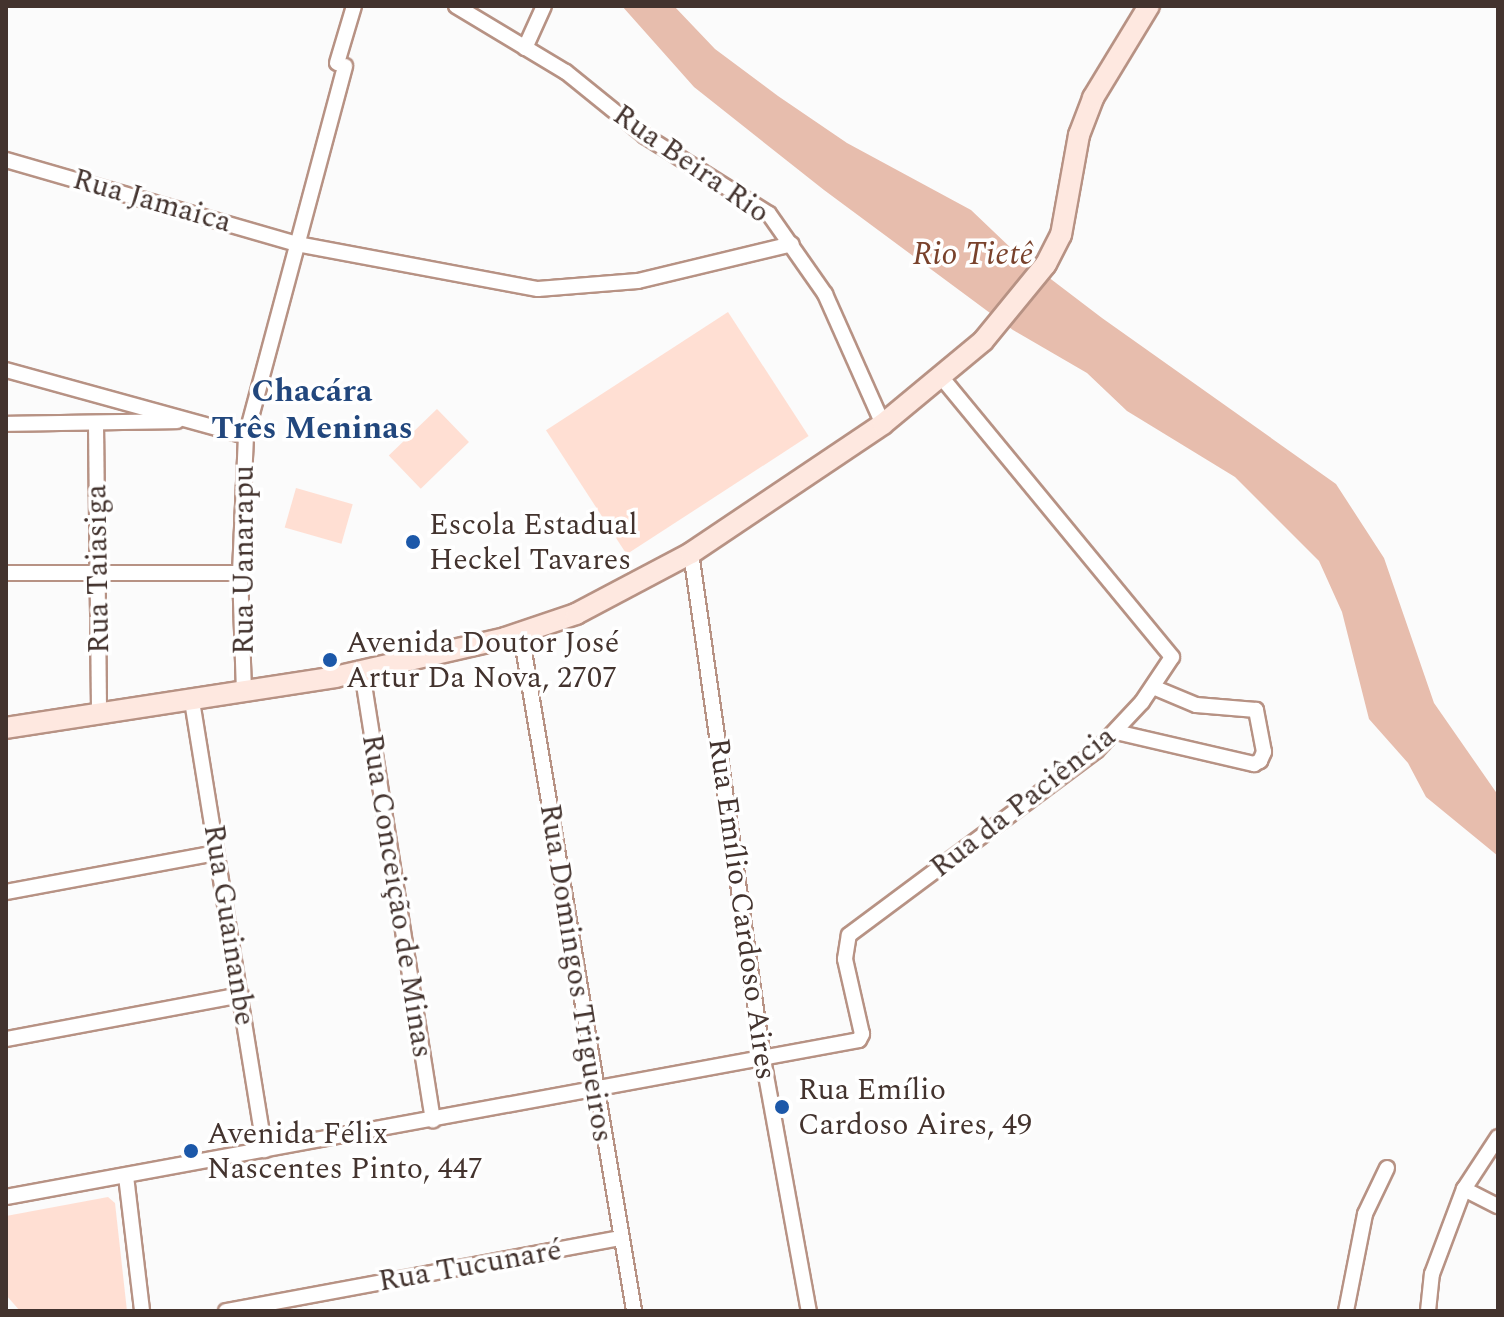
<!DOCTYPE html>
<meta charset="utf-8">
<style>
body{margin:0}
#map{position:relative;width:1504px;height:1317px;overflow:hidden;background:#fbfbfb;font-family:Spectral,serif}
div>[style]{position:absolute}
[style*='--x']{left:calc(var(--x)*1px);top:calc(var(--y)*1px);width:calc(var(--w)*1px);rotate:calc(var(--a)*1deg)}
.green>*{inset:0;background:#ffdfd3;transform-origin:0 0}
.water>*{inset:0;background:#e7bdad}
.roads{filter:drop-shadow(2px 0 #b79284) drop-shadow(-2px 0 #b79284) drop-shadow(0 2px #b79284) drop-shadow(0 -2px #b79284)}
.street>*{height:14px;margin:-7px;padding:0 7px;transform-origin:7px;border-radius:7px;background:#fff}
.secondary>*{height:20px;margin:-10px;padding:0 10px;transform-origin:10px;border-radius:10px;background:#fee8e0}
.dots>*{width:22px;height:22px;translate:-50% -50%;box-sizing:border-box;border:4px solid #fff;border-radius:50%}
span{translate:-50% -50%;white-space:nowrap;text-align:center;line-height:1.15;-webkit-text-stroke:7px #fff;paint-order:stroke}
.street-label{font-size:30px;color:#43332e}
.poi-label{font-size:30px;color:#43332e}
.left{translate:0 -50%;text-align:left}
.water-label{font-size:32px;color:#79422c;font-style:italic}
.neighbourhood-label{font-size:32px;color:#22477d;font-weight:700}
.frame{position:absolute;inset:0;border:8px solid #43332e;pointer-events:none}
</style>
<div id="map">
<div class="green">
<i style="left:728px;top:312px;width:148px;height:217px;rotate:57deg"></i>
<i style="left:437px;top:409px;width:46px;height:67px;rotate:46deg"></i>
<i style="left:296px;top:488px;width:59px;height:41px;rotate:16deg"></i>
<i style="clip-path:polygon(108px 1197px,115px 1203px,127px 1311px,20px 1311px,6px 1295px,6px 1216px)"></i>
</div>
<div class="water">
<i style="clip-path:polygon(622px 6px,674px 6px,715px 49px,778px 96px,847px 143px,971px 210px,1014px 251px,1102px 318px,1336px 484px,1384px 558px,1434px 703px,1498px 795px,1498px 856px,1426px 797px,1408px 763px,1369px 719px,1342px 612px,1319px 561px,1235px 477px,1127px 411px,1087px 373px,1013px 330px,824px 190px,694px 87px)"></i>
</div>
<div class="roads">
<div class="street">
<i style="--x:456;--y:6;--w:128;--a:31"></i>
<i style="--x:566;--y:72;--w:102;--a:39"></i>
<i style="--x:645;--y:136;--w:146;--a:32.2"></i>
<i style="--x:769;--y:214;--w:98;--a:55"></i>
<i style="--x:825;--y:294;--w:142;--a:66"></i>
<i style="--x:525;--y:48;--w:46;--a:-65.7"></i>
<i style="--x:337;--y:63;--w:59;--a:-73.4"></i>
<i style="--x:6;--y:160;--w:303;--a:16.1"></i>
<i style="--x:297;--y:244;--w:245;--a:10.6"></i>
<i style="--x:538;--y:289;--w:100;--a:-4.6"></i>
<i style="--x:638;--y:281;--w:158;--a:-13.5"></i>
<i style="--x:6;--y:370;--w:249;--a:15.4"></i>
<i style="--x:96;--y:423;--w:292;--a:89.4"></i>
<i style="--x:6;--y:424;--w:171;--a:-1"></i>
<i style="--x:691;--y:553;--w:511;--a:81.9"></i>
<i style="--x:763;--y:1059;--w:256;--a:79.7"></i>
<i style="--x:6;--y:573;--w:234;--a:0"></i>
<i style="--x:521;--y:634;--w:686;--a:80.52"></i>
<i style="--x:362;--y:672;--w:454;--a:81"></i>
<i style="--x:244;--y:692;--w:119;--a:-91.9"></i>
<i style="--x:240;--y:573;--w:137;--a:-87.5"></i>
<i style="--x:246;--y:436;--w:383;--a:-75"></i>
<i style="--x:192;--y:701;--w:455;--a:80.8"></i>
<i style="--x:1116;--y:732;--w:142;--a:13.1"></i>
<i style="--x:1254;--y:764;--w:7;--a:-27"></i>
<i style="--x:1260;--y:761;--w:10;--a:-66"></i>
<i style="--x:1264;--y:752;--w:43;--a:-100.8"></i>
<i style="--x:1256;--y:710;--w:60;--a:-175.2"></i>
<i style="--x:1196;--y:705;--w:47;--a:-157.3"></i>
<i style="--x:6;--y:892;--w:214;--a:-10.5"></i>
<i style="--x:6;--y:1039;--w:239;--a:-10.6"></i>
<i style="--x:126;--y:1176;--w:136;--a:83.2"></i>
<i style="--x:1464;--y:1189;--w:62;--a:-56.8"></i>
<i style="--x:6;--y:1197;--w:867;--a:-10.43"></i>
<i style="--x:859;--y:1040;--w:7;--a:-63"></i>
<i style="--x:862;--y:1034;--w:77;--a:-102.8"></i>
<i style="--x:845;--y:959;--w:24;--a:-81"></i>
<i style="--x:849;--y:935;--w:308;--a:-36.7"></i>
<i style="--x:1096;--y:751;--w:67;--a:-46.8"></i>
<i style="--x:1142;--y:702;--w:54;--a:-56.3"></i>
<i style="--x:1172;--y:657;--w:360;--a:-129.5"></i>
<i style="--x:226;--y:1311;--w:400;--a:-10.5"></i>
<i style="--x:1346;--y:1311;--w:99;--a:-78.9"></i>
<i style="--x:1365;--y:1214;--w:51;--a:-64.4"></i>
<i style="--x:1428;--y:1311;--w:37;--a:-84"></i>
<i style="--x:1432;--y:1274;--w:91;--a:-69.4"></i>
<i style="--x:1464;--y:1189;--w:38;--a:27"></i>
</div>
<div class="secondary">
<i style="--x:6;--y:728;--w:333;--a:-8.8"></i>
<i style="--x:335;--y:677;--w:174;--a:-12.9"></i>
<i style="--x:505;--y:638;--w:75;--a:-18.7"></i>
<i style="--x:576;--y:614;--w:130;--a:-27.9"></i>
<i style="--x:691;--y:553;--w:231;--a:-33.9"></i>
<i style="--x:883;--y:424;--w:130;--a:-39.7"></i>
<i style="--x:983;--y:341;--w:99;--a:-50.7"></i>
<i style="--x:1046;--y:264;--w:33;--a:-63"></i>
<i style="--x:1061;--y:235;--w:102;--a:-79.8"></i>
<i style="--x:1079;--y:135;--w:40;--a:-69"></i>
<i style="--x:1093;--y:98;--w:108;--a:-58.7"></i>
</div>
</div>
<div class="dots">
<i style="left:413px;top:542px;background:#1c58a9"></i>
<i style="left:330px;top:660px;background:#1c58a9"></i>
<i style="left:782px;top:1107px;background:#1c58a9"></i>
<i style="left:191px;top:1151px;background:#1c58a9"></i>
</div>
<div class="street-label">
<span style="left:691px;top:164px;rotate:35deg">Rua Beira Rio</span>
<span style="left:152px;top:201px;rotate:16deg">Rua Jamaica</span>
<span style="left:244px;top:560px;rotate:-90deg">Rua Uanarapu</span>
<span style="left:98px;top:569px;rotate:-91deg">Rua Taiasiga</span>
<span style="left:1023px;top:802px;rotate:-38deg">Rua da Paciência</span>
<span style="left:397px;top:896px;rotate:81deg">Rua Conceição de Minas</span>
<span style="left:742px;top:909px;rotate:82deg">Rua Emílio Cardoso Aires</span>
<span style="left:229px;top:925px;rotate:81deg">Rua Guainanbe</span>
<span style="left:576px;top:973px;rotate:81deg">Rua Domingos Trigueiros</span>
<span style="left:470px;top:1266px;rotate:-10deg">Rua Tucunaré</span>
</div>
<div class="poi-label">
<span class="left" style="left:429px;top:542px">Escola Estadual<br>Heckel Tavares</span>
<span class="left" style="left:346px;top:660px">Avenida Doutor José<br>Artur Da Nova, 2707</span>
<span class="left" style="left:798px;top:1107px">Rua Emílio<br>Cardoso Aires, 49</span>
<span class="left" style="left:207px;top:1151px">Avenida Félix<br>Nascentes Pinto, 447</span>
</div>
<div class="water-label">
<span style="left:973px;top:255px">Rio Tietê</span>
</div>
<div class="neighbourhood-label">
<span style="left:312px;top:411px">Chacára<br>Três Meninas</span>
</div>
<div class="frame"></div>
</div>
